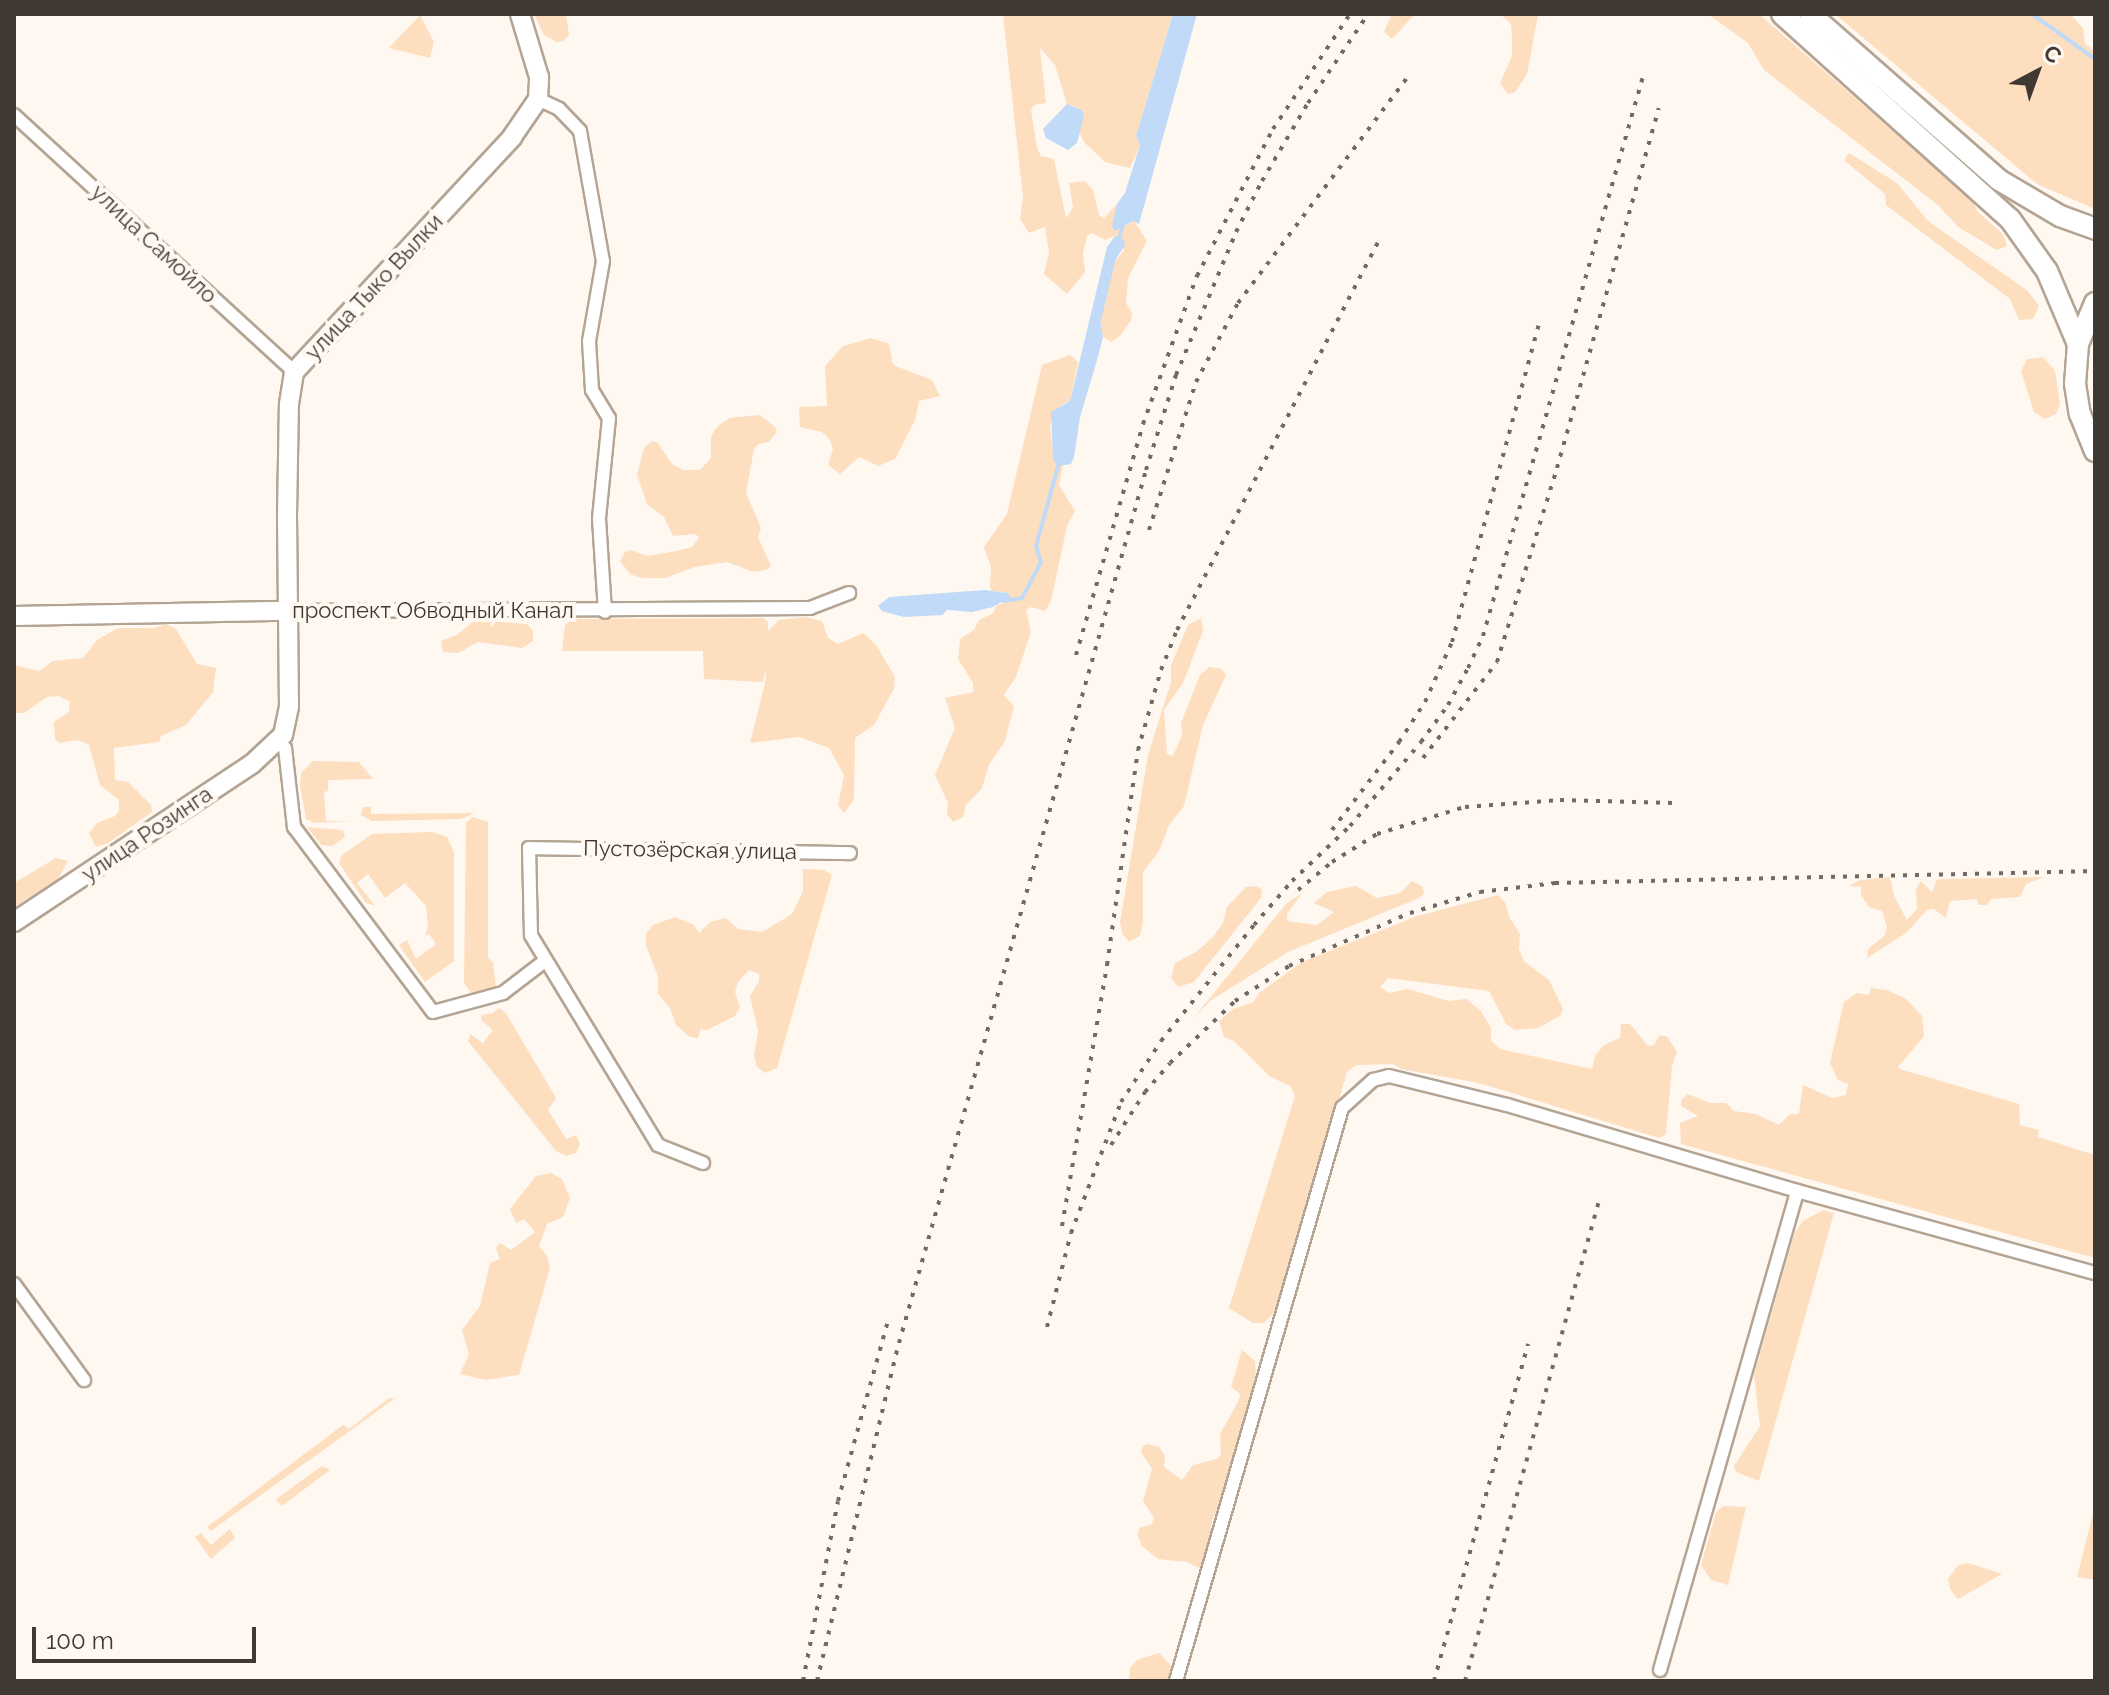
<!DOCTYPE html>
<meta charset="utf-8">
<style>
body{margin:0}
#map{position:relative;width:2109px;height:1695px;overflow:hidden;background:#fff8f1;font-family:Raleway,sans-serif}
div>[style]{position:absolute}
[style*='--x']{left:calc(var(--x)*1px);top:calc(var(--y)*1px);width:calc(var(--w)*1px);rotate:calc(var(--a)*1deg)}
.green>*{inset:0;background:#fddebf}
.water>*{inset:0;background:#c0daf7}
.stream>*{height:4px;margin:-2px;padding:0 2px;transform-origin:2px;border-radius:2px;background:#c0daf7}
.roads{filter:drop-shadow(2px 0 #b4a494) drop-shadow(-2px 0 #b4a494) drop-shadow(0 2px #b4a494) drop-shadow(0 -2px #b4a494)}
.street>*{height:12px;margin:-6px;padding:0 6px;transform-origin:6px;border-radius:6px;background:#fff}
.secondary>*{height:18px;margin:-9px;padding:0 9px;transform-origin:9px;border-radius:9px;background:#fff}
.primary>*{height:20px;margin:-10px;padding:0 10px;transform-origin:10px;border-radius:10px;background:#fff}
.rail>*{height:4px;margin-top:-2px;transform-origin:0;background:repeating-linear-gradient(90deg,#716a64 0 4px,transparent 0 12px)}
span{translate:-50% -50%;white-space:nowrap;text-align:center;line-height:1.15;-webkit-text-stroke:8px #fff8f1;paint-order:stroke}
.street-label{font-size:22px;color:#403933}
.frame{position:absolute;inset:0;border:16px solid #403933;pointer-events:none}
.north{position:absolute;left:1997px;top:32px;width:80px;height:80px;-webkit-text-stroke:6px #fff8f1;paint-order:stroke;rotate:41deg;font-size:22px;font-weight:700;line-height:32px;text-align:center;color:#403933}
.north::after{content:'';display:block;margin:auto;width:28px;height:36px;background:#403933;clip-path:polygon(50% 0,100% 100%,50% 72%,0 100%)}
.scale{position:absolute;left:32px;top:1627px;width:224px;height:36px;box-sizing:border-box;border:4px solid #403933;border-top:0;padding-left:10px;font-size:24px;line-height:28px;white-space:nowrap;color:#403933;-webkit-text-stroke:6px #fff8f1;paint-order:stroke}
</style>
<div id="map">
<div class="green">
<i style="clip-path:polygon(534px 14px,566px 14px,569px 35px,564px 41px,557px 42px,544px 35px)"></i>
<i style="clip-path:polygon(1003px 14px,1173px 14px,1136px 136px,1140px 145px,1130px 168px,1105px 162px,1084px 142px,1079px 132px,1083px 110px,1067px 104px,1055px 65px,1040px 48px,1046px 103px,1034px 105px,1031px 110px,1037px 148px,1041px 156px,1054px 159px,1066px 218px,1073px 208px,1069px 183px,1085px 181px,1093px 190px,1099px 215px,1104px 218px,1117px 204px,1114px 220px,1125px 226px,1134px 221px,1147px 241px,1128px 278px,1126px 303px,1132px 313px,1131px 320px,1121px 335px,1112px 342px,1103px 337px,1099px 314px,1109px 270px,1124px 250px,1115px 236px,1105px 240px,1092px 233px,1087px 236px,1083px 253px,1085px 272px,1067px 294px,1044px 274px,1049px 252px,1045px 227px,1029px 233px,1020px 219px,1023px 198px)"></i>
<i style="clip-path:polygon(1392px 14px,1415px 14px,1392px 39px,1384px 32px)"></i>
<i style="clip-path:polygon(1500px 14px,1538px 15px,1527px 74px,1515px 92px,1508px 94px,1500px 83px,1512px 56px,1512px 35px,1511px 24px)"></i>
<i style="clip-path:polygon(1708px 14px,1759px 14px,1972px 200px,1978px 212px,2003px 234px,2007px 246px,1997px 250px,1958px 227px,1939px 206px,1764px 70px,1748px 43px)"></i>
<i style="clip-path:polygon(1835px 14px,2070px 14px,2083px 28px,2085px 44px,2095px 51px,2095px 209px,2037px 184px)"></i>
<i style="clip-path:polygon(420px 15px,434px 42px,430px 58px,389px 48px)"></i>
<i style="clip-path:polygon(1849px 153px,1897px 183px,1928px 221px,2028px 291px,2039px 306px,2033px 319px,2019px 320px,2010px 299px,1886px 205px,1885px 194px,1844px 160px)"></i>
<i style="clip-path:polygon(871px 338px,889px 344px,893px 364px,898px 367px,932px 380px,940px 396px,919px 401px,915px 420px,895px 459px,878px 466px,859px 457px,840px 474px,828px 465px,833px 449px,830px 440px,822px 432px,800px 427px,799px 407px,827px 406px,825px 366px,843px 346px)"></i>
<i style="clip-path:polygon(1070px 355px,1078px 362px,1070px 401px,1061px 405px,1050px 424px,1053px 454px,1059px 466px,1063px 465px,1059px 485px,1075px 511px,1067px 526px,1051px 601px,1045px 611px,1031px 607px,1026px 610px,1031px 632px,1016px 677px,1004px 695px,1014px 706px,1005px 741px,989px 765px,982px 788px,966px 805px,963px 817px,953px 822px,947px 814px,948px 803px,935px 775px,955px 728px,945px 698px,973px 692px,973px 683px,958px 659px,960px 639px,974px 630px,979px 620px,993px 613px,997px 605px,1007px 602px,1008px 593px,992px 591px,990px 587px,991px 567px,984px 547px,1007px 514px,1042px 365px)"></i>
<i style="clip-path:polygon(2043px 357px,2055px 371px,2060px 404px,2056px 414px,2045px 419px,2034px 412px,2021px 371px,2027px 359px)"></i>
<i style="clip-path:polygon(760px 415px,775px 427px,777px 432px,769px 442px,758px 444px,754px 449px,746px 493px,761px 528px,758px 537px,771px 566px,766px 570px,754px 572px,727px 562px,695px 567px,665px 578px,641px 578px,630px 574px,620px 561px,625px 552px,630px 550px,648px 556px,676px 551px,692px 547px,699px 538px,696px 534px,673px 536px,664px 517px,647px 504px,637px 475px,644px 448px,652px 441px,658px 443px,672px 464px,683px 470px,700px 470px,711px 458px,711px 437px,716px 428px,729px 418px)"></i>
<i style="clip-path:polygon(805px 617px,822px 621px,828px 638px,838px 644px,863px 633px,876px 645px,895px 677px,894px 689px,874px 725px,855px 738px,854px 800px,844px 813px,838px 805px,844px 775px,829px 748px,799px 737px,750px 743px,766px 679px,765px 671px,763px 682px,704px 679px,703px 651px,562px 651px,565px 625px,572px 619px,763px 618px,768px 622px,768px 631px,779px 620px)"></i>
<i style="clip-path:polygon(1201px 618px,1203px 631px,1183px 683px,1164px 710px,1167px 754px,1173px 756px,1182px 735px,1181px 723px,1200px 675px,1209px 667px,1222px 669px,1226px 675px,1203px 725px,1184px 806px,1169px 825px,1159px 851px,1143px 872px,1143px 922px,1140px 936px,1129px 942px,1122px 933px,1120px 922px,1148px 755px,1171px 682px,1171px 665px,1188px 625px)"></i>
<i style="clip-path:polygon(475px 620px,527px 624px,533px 631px,533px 641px,522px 648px,478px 642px,458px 653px,443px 652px,441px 641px,457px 635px)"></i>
<i style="clip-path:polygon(166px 624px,176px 629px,197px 664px,216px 668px,213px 692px,186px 725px,161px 736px,159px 742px,114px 748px,115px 780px,128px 782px,151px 805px,152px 812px,108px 843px,96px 847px,89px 833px,97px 823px,115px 816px,119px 811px,119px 800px,100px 785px,89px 745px,78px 740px,59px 743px,55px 739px,54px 722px,69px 712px,70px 702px,59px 696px,47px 697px,24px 713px,14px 713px,14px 665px,39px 671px,53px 661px,83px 658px,97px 640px,118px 628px,155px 628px)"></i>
<i style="clip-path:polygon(313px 761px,359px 762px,373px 779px,328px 780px,328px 791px,324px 792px,326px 821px,353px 821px,314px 823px,306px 819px,300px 786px,301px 773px)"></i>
<i style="clip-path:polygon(363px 807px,371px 807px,371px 814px,475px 813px,461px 819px,372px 821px,361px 815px)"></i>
<i style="clip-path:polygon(473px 817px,488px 822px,488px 957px,493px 963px,496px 987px,473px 996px,464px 983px,466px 823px)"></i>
<i style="clip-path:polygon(307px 827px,343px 830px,345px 837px,333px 846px,321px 845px)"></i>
<i style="clip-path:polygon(432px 832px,447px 837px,454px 852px,454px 961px,425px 982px,399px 945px,407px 940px,416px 959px,436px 944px,429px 934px,425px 937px,428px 927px,426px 906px,405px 883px,385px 898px,368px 874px,357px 883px,375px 906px,366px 903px,339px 863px,342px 855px,372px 834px)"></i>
<i style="clip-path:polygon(56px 858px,68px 861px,58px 879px,14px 907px,14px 883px)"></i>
<i style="clip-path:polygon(803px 869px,824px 870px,832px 875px,777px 1068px,765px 1073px,757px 1067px,754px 1055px,758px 1031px,750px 996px,759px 981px,759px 974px,749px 970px,738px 982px,735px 992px,740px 1007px,735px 1016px,707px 1030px,701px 1029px,698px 1038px,690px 1037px,676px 1025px,670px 1008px,658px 994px,658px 976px,646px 946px,646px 934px,653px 925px,675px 917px,694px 925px,699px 933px,710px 922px,726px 918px,738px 929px,762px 932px,792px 914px,803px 891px)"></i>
<i style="clip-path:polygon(1890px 877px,1894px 896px,1907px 920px,1917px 909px,1916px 889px,1921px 881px,1932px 892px,1937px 880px,1942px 879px,2044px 877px,2026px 884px,2020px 897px,1991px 899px,1987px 905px,1978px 905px,1977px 899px,1950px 901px,1946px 918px,1934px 909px,1927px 910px,1906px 933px,1867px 958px,1868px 949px,1885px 935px,1887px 927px,1882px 911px,1869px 907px,1861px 895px,1861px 887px,1849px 886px,1860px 880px)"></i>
<i style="clip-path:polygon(1412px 881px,1423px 887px,1424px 894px,1419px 898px,1288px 952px,1210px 1001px,1192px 1020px,1286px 904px,1302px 893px,1287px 914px,1287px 921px,1317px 925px,1334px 912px,1314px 903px,1327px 892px,1356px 886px,1377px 898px,1400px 893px)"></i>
<i style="clip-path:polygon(1257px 886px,1262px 890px,1261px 898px,1194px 982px,1178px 987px,1171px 978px,1175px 963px,1196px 952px,1213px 937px,1223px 923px,1227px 907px,1246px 887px)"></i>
<i style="clip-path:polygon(1498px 895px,1506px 904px,1509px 917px,1520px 934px,1519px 949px,1524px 961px,1549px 980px,1563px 1009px,1560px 1016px,1538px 1028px,1515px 1030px,1506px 1024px,1489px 991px,1388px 978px,1380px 987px,1389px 993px,1407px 989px,1449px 1001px,1466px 999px,1481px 1011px,1491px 1028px,1491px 1041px,1500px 1049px,1592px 1069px,1595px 1056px,1604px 1045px,1620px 1038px,1621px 1024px,1630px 1024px,1648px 1046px,1654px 1045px,1659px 1036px,1667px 1036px,1677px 1052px,1672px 1066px,1666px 1134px,1659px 1138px,1479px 1083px,1401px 1069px,1393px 1064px,1356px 1065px,1347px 1072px,1277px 1309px,1264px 1323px,1253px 1323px,1229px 1308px,1295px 1096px,1290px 1086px,1269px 1076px,1234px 1041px,1224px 1037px,1219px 1021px,1233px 1009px,1253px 1002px,1259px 993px,1302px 962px,1417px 916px)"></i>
<i style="clip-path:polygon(1871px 988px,1887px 990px,1906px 999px,1922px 1016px,1924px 1036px,1898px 1067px,1900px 1069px,2019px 1104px,2020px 1125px,2039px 1130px,2038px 1137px,2095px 1155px,2095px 1258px,1681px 1144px,1680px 1123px,1698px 1116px,1681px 1106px,1681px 1100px,1688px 1094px,1710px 1103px,1726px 1103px,1734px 1111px,1756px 1114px,1779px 1125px,1790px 1114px,1799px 1114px,1803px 1085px,1832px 1098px,1846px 1095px,1848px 1084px,1838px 1080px,1830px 1063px,1844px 1002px,1857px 993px,1869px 995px)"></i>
<i style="clip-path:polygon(499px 1008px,506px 1013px,556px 1098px,548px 1110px,566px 1139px,576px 1135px,580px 1144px,576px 1153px,566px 1156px,556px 1151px,468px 1041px,470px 1034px,483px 1043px,493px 1030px,481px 1020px,481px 1015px,493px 1013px)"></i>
<i style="clip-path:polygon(551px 1173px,562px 1179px,570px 1198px,563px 1217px,547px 1224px,539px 1246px,547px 1256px,550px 1268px,519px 1375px,485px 1380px,460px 1374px,469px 1354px,462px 1330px,480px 1306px,490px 1263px,500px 1259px,496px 1248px,500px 1243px,511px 1250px,535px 1232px,524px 1219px,516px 1223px,510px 1209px,536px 1176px)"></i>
<i style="clip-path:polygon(1823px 1210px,1834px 1213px,1759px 1481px,1736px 1472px,1734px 1466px,1760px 1426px,1754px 1375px,1795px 1232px,1803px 1221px)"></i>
<i style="clip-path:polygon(1242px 1350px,1255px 1361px,1256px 1378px,1223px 1496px,1212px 1521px,1209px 1555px,1199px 1568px,1187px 1562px,1158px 1559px,1142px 1546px,1137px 1534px,1140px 1528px,1152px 1524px,1154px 1518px,1143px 1501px,1152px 1469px,1141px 1452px,1143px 1446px,1148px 1444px,1159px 1447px,1165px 1456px,1164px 1467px,1182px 1480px,1193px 1465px,1217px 1459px,1221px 1454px,1220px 1434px,1239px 1400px,1240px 1394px,1231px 1387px)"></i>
<i style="clip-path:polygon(389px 1398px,394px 1399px,211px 1531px,207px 1527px,343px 1425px,349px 1429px)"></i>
<i style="clip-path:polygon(322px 1466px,330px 1470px,282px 1506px,280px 1504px,276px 1499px)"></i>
<i style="clip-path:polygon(1723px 1506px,1746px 1507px,1728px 1585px,1711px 1580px,1701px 1565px,1716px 1512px)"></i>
<i style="clip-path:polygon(2095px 1506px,2095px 1580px,2077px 1577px)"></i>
<i style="clip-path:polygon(230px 1529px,235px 1538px,211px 1559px,195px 1537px,201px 1533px,211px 1545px)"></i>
<i style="clip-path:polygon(1968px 1563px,2002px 1574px,1958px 1599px,1950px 1589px,1948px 1579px,1958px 1565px)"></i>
<i style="clip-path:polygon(1159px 1653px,1172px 1666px,1168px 1681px,1129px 1681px,1130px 1668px,1137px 1660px)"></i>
</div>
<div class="water">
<i style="clip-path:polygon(1173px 14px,1197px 14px,1139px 224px,1133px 221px,1115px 231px,1112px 226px,1117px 204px,1125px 193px,1140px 145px,1136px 136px)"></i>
<i style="clip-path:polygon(1067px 104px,1082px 110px,1084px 116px,1077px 143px,1068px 150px,1046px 138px,1043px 129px)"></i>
<i style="clip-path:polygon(1115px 236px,1124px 240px,1125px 245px,1109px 270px,1099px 314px,1103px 337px,1098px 357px,1080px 417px,1074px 457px,1071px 464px,1059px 466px,1053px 460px,1051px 412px,1070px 401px,1107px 247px)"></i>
<i style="clip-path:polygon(985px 590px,1008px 593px,1010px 597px,993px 607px,972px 612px,947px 610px,942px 615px,904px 617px,882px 611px,878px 606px,889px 597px)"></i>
</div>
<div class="stream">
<i style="--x:2032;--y:14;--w:77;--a:35.5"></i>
<i style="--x:1118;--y:242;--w:19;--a:-74"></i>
<i style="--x:1098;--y:324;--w:68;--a:-76.4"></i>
<i style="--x:1003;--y:601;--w:19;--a:-9"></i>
<i style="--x:1022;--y:598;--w:40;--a:-62"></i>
<i style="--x:1041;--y:563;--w:18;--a:-106"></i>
<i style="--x:1036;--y:546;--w:86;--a:-74.5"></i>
</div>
<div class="roads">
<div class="street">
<i style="--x:538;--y:99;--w:23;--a:25"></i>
<i style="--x:559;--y:109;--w:30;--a:46"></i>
<i style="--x:580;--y:131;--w:132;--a:80"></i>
<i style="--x:603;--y:261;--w:81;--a:99.9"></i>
<i style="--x:589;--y:341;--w:49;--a:86.5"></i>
<i style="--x:592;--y:390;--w:33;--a:59"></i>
<i style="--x:609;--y:418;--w:101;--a:95.7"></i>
<i style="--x:599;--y:519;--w:93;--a:86.3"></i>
<i style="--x:14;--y:115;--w:380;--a:42.5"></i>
<i style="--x:286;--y:611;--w:524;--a:-0.33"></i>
<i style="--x:810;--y:608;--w:42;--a:-21"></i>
<i style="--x:278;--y:742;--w:9;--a:41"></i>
<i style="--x:285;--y:748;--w:80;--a:83.5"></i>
<i style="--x:294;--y:827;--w:231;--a:53.1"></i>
<i style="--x:433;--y:1012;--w:73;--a:-15.2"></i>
<i style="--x:503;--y:993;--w:54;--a:-37.5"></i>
<i style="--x:703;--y:1163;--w:48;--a:-158.2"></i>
<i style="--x:658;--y:1145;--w:245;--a:-121.2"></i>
<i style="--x:531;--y:935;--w:87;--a:-91.3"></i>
<i style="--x:529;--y:848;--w:321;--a:0.9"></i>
<i style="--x:14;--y:1284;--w:119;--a:53.9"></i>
<i style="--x:1660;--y:1670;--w:498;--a:-74"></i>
<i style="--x:1176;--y:1681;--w:597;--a:-73.84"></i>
<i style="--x:1342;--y:1108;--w:42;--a:-42.1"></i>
<i style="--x:1373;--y:1080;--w:16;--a:-14"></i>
<i style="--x:1389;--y:1076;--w:122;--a:13.8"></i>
<i style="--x:1507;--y:1105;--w:302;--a:16.5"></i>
<i style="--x:1797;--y:1191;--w:309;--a:15.4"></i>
</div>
<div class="secondary">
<i style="--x:14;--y:616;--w:272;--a:-1.1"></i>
<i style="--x:14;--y:922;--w:286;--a:-33.6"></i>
<i style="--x:252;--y:764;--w:42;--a:-43.1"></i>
<i style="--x:283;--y:735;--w:29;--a:-78"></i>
<i style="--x:289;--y:707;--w:192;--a:-90.6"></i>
<i style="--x:287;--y:515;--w:111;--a:-89"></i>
<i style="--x:289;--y:404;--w:32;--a:-81"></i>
<i style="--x:294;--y:372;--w:321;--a:-47.1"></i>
<i style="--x:512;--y:137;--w:46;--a:-55.6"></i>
<i style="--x:538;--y:99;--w:22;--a:-87"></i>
<i style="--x:539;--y:77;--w:66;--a:-106.8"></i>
</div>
<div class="primary">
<i style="--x:1782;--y:14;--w:307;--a:42"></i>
<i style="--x:2010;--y:219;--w:64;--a:54.6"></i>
<i style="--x:2047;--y:271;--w:79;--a:67"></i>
<i style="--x:1810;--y:14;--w:252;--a:41.3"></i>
<i style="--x:1999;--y:180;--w:71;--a:30.5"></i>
<i style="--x:2060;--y:216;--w:37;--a:20"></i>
<i style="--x:2095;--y:303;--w:44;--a:112.5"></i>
<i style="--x:2078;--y:344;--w:40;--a:94.3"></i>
<i style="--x:2075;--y:384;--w:30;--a:81"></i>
<i style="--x:2080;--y:414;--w:40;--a:68"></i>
</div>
</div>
<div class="rail">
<i style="--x:1149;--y:530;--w:155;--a:-72.4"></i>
<i style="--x:1196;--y:382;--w:89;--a:-62"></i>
<i style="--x:1238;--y:303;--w:286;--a:-53.1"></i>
<i style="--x:1076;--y:655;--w:241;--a:-73.8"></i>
<i style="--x:1143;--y:424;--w:158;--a:-70"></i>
<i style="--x:1197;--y:276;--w:165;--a:-62.7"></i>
<i style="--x:1273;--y:129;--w:138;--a:-56.2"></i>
<i style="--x:1423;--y:758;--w:121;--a:-52.4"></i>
<i style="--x:1497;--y:662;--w:203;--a:-72.8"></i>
<i style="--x:1557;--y:468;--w:374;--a:-74.2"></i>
<i style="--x:1332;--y:830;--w:111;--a:-52.7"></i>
<i style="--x:1399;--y:742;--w:48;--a:-57"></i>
<i style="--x:1425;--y:702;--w:66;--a:-65.8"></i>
<i style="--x:1452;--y:642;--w:334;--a:-74.7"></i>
<i style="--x:1298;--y:890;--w:44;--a:-39.5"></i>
<i style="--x:1332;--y:862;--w:53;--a:-31.9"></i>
<i style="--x:1377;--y:834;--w:92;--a:-17.1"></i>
<i style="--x:1465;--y:807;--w:95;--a:-4.2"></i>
<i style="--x:1560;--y:800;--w:114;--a:1.5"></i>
<i style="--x:1111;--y:1145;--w:63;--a:-57.3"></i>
<i style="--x:1145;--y:1092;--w:38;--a:-49"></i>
<i style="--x:1170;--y:1063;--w:90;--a:-43.6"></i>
<i style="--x:1235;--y:1001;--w:64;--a:-32.9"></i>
<i style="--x:1289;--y:966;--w:132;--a:-23.7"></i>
<i style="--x:1410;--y:913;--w:73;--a:-16.7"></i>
<i style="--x:1480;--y:892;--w:76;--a:-6.8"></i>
<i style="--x:1555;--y:883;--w:540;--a:-1.27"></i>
<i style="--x:1062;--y:1226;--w:265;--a:-80.2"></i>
<i style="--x:1107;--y:965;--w:217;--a:-81.8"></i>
<i style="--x:1138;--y:750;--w:83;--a:-74"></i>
<i style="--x:1161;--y:670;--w:43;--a:-68.2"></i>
<i style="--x:1177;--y:630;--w:441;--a:-62.6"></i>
<i style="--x:1047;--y:1327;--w:97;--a:-75.7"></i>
<i style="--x:1071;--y:1233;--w:140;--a:-69.1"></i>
<i style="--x:1121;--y:1102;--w:73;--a:-56.7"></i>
<i style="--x:1161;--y:1041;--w:149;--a:-51.3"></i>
<i style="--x:1254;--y:925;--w:58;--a:-49.2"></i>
<i style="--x:1292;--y:881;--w:80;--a:-43.5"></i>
<i style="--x:1350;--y:826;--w:110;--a:-49.8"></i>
<i style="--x:1421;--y:742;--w:46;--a:-53.9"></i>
<i style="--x:1448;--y:705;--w:42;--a:-61.6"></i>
<i style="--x:1468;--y:668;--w:35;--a:-65"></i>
<i style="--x:1483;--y:636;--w:586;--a:-74.04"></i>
<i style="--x:803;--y:1681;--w:183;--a:-79"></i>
<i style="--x:838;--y:1501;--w:184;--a:-74.5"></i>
<i style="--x:817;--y:1681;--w:348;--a:-76.4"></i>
<i style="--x:899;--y:1343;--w:907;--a:-74.2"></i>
<i style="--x:1146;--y:470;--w:100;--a:-72.5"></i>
<i style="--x:1176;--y:375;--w:155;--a:-67.2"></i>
<i style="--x:1236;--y:232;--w:57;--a:-63"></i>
<i style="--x:1262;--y:181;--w:91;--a:-59.5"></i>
<i style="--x:1308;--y:103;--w:107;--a:-56"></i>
<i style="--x:1434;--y:1681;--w:350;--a:-74.4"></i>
<i style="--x:1465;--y:1681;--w:502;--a:-74.41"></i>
</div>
<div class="street-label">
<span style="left:154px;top:244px;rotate:43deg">улица Самойло</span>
<span style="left:374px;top:287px;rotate:-47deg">улица Тыко Вылки</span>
<span style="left:433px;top:611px">проспект Обводный Канал</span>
<span style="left:147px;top:834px;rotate:-34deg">улица Розинга</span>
<span style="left:690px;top:850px;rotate:1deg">Пустозёрская улица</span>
</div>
<div class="frame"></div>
<div class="north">С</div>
<div class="scale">100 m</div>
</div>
